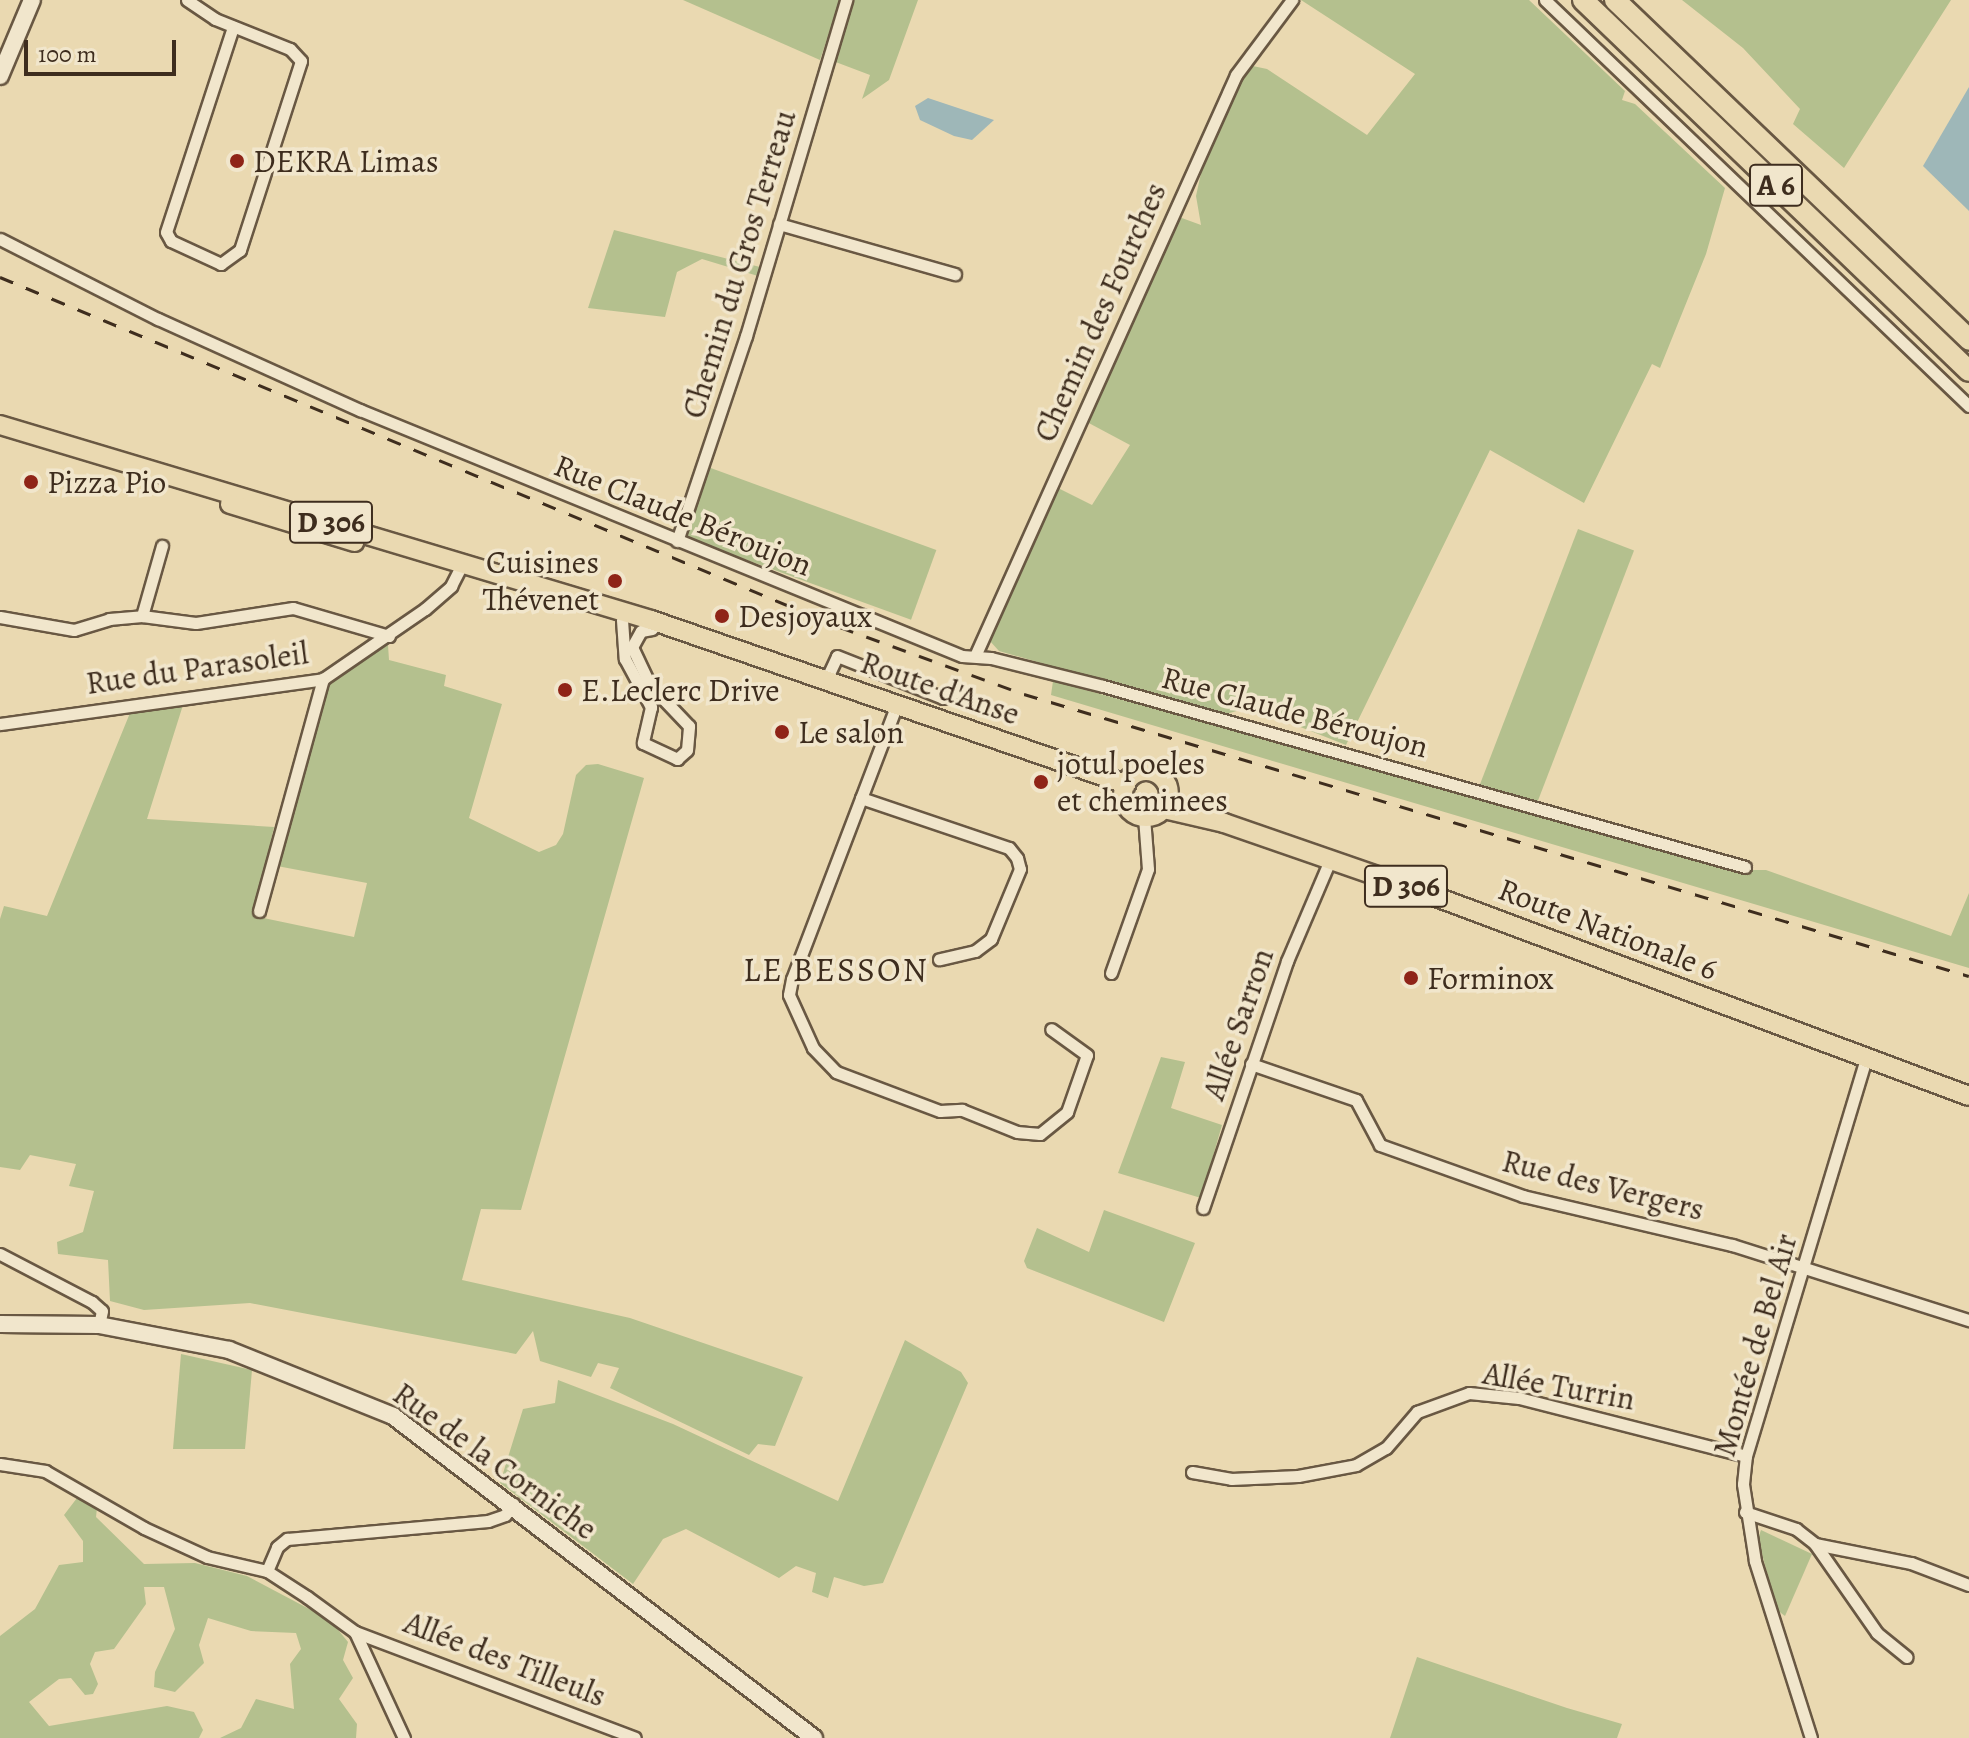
<!DOCTYPE html>
<meta charset="utf-8">
<style>
body{margin:0}
#map{position:relative;width:1969px;height:1738px;overflow:hidden;background:#ead9b1;font-family:Alegreya,serif}
div>[style]{position:absolute}
[style*='--x']{left:calc(var(--x)*1px);top:calc(var(--y)*1px);width:calc(var(--w)*1px);rotate:calc(var(--a)*1deg)}
.green>*{inset:0;background:#b4c08e;transform-origin:0 0}
.water>*{inset:0;background:#9eb7b8}
.roads{filter:drop-shadow(2px 0 #695843) drop-shadow(-2px 0 #695843) drop-shadow(0 2px #695843) drop-shadow(0 -2px #695843)}
.street>*{height:11px;margin:-5.5px;padding:0 5.5px;transform-origin:5.5px;border-radius:5.5px;background:#f1e6cc}
.secondary>*{height:16px;margin:-8px;padding:0 8px;transform-origin:8px;border-radius:8px;background:#f1e6cc}
.primary>*{height:18px;margin:-9px;padding:0 9px;transform-origin:9px;border-radius:9px;background:#ead9b1}
.primary>.ring{margin:-9px;padding:0;box-sizing:content-box;background:none;border:18px solid #ead9b1;border-radius:50%}
.highway>*{height:20px;margin:-10px;padding:0 10px;transform-origin:10px;border-radius:10px;background:#ead9b1}
.rail>*{height:3px;margin-top:-1.5px;transform-origin:0;background:repeating-linear-gradient(90deg,#3e2d1e 0 14px,transparent 0 28px)}
.dots>*{width:22px;height:22px;translate:-50% -50%;box-sizing:border-box;border:4px solid #f1e6cc;border-radius:50%}
span{translate:-50% -50%;white-space:nowrap;text-align:center;line-height:1.15;-webkit-text-stroke:7px #f1e6cc;paint-order:stroke}
.shield-label span{padding:2px 6px;background:#f1e6cc;border:2px solid;border-radius:6px;-webkit-text-stroke-width:0}
.shield-label{font-size:30px;color:#3e2d1e;font-weight:700}
.poi-label{font-size:32px;color:#3e2d1e}
.left{translate:0 -50%;text-align:left}
.right{translate:-100% -50%;text-align:right}
.street-label{font-size:32px;color:#3e2d1e}
.neighbourhood-label{font-size:34px;color:#3e2d1e;letter-spacing:2px}
.scale{position:absolute;left:24px;top:40px;width:152px;height:36px;box-sizing:border-box;border:4px solid #3e2d1e;border-top:0;padding-left:10px;font-size:24px;line-height:28px;white-space:nowrap;color:#3e2d1e;-webkit-text-stroke:6px #f1e6cc;paint-order:stroke}
</style>
<div id="map">
<div class="green">
<i style="clip-path:polygon(683px 0,840px 0,820px 60px)"></i>
<i style="clip-path:polygon(852px 0,918px 0,889px 80px,862px 99px,870px 75px,833px 61px)"></i>
<i style="clip-path:polygon(1301px 0,1529px 0,1625px 91px,1622px 100px,1635px 104px,1725px 188px,1706px 254px,1660px 368px,1652px 364px,1584px 503px,1490px 450px,1346px 745px,1250px 707px,1223px 715px,999px 651px,989px 640px,1056px 487px,1092px 505px,1130px 445px,1085px 421px,1179px 217px,1201px 225px,1196px 196px,1201px 173px,1248px 65px,1267px 69px,1367px 135px,1415px 74px)"></i>
<i style="clip-path:polygon(1682px 0,1951px 0,1844px 168px,1793px 124px,1800px 109px,1743px 48px)"></i>
<i style="clip-path:polygon(614px 230px,760px 267px,758px 276px,702px 259px,677px 272px,665px 317px,588px 308px)"></i>
<i style="left:708px;top:467px;width:243px;height:74px;rotate:20deg"></i>
<i style="left:1578px;top:529px;width:60px;height:277px;rotate:21deg"></i>
<i style="clip-path:polygon(388px 645px,389px 660px,446px 675px,444px 686px,502px 704px,469px 818px,539px 852px,556px 845px,563px 834px,576px 775px,586px 765px,598px 764px,644px 778px,521px 1210px,481px 1209px,462px 1280px,630px 1318px,803px 1377px,775px 1446px,758px 1444px,749px 1455px,610px 1388px,619px 1368px,598px 1363px,591px 1377px,540px 1361px,533px 1331px,516px 1354px,250px 1303px,144px 1310px,110px 1301px,108px 1260px,58px 1254px,57px 1242px,83px 1232px,94px 1191px,69px 1186px,76px 1164px,30px 1155px,20px 1170px,0 1167px,0 919px,4px 906px,47px 916px,130px 713px,183px 705px,147px 819px,274px 827px,254px 916px,354px 937px,367px 883px,277px 866px,323px 685px)"></i>
<i style="clip-path:polygon(1053px 681px,1743px 870px,1766px 870px,1951px 936px,1969px 893px,1969px 968px,1051px 695px)"></i>
<i style="clip-path:polygon(1161px 1057px,1185px 1062px,1171px 1108px,1222px 1125px,1201px 1198px,1118px 1173px)"></i>
<i style="clip-path:polygon(1104px 1210px,1195px 1243px,1164px 1322px,1027px 1268px,1024px 1261px,1037px 1228px,1089px 1252px)"></i>
<i style="clip-path:polygon(905px 1340px,961px 1372px,968px 1383px,883px 1583px,864px 1586px,834px 1577px,828px 1598px,812px 1592px,816px 1573px,796px 1566px,779px 1578px,686px 1529px,663px 1539px,633px 1584px,500px 1483px,523px 1409px,555px 1403px,558px 1380px,673px 1424px,838px 1501px)"></i>
<i style="clip-path:polygon(181px 1354px,252px 1370px,245px 1449px,173px 1449px)"></i>
<i style="clip-path:polygon(77px 1498px,97px 1508px,96px 1517px,144px 1564px,195px 1563px,247px 1576px,330px 1620px,348px 1642px,343px 1660px,353px 1678px,339px 1699px,357px 1724px,356px 1738px,220px 1738px,241px 1728px,256px 1699px,294px 1709px,290px 1664px,301px 1649px,296px 1633px,251px 1631px,208px 1618px,199px 1645px,204px 1663px,175px 1692px,154px 1687px,155px 1672px,175px 1629px,164px 1587px,144px 1587px,146px 1604px,114px 1649px,95px 1652px,90px 1664px,98px 1684px,93px 1694px,85px 1695px,71px 1678px,59px 1679px,29px 1702px,49px 1726px,167px 1706px,194px 1712px,203px 1730px,199px 1738px,0 1738px,0 1636px,35px 1609px,59px 1565px,83px 1562px,83px 1541px,64px 1515px)"></i>
<i style="clip-path:polygon(1761px 1530px,1812px 1554px,1785px 1616px,1777px 1610px,1758px 1539px)"></i>
<i style="clip-path:polygon(1417px 1657px,1567px 1708px,1622px 1724px,1617px 1738px,1390px 1738px)"></i>
</div>
<div class="water">
<i style="clip-path:polygon(1969px 87px,1969px 211px,1923px 166px)"></i>
<i style="clip-path:polygon(928px 98px,994px 120px,972px 140px,954px 136px,920px 120px,915px 106px)"></i>
</div>
<div class="roads">
<div class="street">
<i style="--x:187;--y:0;--w:34;--a:34"></i>
<i style="--x:215;--y:19;--w:81;--a:21.8"></i>
<i style="--x:290;--y:49;--w:16;--a:47"></i>
<i style="--x:301;--y:61;--w:199;--a:107.9"></i>
<i style="--x:240;--y:250;--w:24;--a:144"></i>
<i style="--x:221;--y:264;--w:55;--a:-155.3"></i>
<i style="--x:171;--y:241;--w:10;--a:-119"></i>
<i style="--x:166;--y:232;--w:216;--a:-71.9"></i>
<i style="--x:1545;--y:0;--w:587;--a:43.76"></i>
<i style="--x:779;--y:224;--w:183;--a:15.9"></i>
<i style="--x:0;--y:239;--w:177;--a:26.9"></i>
<i style="--x:158;--y:319;--w:222;--a:24.3"></i>
<i style="--x:360;--y:410;--w:650;--a:22.23"></i>
<i style="--x:962;--y:656;--w:29;--a:4"></i>
<i style="--x:991;--y:658;--w:115;--a:14"></i>
<i style="--x:1103;--y:686;--w:667;--a:15.74"></i>
<i style="--x:677;--y:541;--w:216;--a:-71.4"></i>
<i style="--x:746;--y:336;--w:351;--a:-73.4"></i>
<i style="--x:142;--y:616;--w:73;--a:-74.1"></i>
<i style="--x:0;--y:617;--w:75;--a:10"></i>
<i style="--x:74;--y:630;--w:37;--a:-17"></i>
<i style="--x:109;--y:619;--w:33;--a:-5"></i>
<i style="--x:142;--y:616;--w:54;--a:7.4"></i>
<i style="--x:196;--y:623;--w:98;--a:-8.8"></i>
<i style="--x:293;--y:608;--w:100;--a:16.3"></i>
<i style="--x:622;--y:620;--w:39;--a:86"></i>
<i style="--x:625;--y:659;--w:55;--a:61.6"></i>
<i style="--x:651;--y:707;--w:37;--a:103"></i>
<i style="--x:643;--y:743;--w:38;--a:25"></i>
<i style="--x:677;--y:759;--w:13;--a:-42"></i>
<i style="--x:687;--y:750;--w:24;--a:-85"></i>
<i style="--x:689;--y:726;--w:57;--a:-133.6"></i>
<i style="--x:650;--y:685;--w:42;--a:-115.3"></i>
<i style="--x:632;--y:647;--w:18;--a:-61"></i>
<i style="--x:641;--y:631;--w:11;--a:-10"></i>
<i style="--x:975;--y:656;--w:637;--a:-65.81"></i>
<i style="--x:1236;--y:75;--w:94;--a:-53.3"></i>
<i style="--x:826;--y:680;--w:26;--a:-65"></i>
<i style="--x:837;--y:656;--w:114;--a:21.6"></i>
<i style="--x:943;--y:698;--w:17;--a:-24"></i>
<i style="--x:894;--y:712;--w:286;--a:110.9"></i>
<i style="--x:792;--y:979;--w:16;--a:101"></i>
<i style="--x:789;--y:995;--w:58;--a:65.6"></i>
<i style="--x:813;--y:1048;--w:33;--a:46"></i>
<i style="--x:836;--y:1072;--w:111;--a:20.6"></i>
<i style="--x:940;--y:1111;--w:22;--a:-3"></i>
<i style="--x:962;--y:1110;--w:59;--a:21.8"></i>
<i style="--x:1017;--y:1132;--w:23;--a:5"></i>
<i style="--x:1040;--y:1134;--w:35;--a:-39"></i>
<i style="--x:1067;--y:1112;--w:60;--a:-70.7"></i>
<i style="--x:1087;--y:1055;--w:44;--a:-144.2"></i>
<i style="--x:0;--y:724;--w:326;--a:-7.9"></i>
<i style="--x:323;--y:679;--w:124;--a:-34.5"></i>
<i style="--x:425;--y:609;--w:35;--a:-41"></i>
<i style="--x:451;--y:586;--w:18;--a:-63"></i>
<i style="--x:861;--y:798;--w:156;--a:18.7"></i>
<i style="--x:1009;--y:848;--w:13;--a:51"></i>
<i style="--x:1017;--y:858;--w:11;--a:75"></i>
<i style="--x:1020;--y:869;--w:76;--a:112.5"></i>
<i style="--x:991;--y:939;--w:20;--a:143"></i>
<i style="--x:975;--y:951;--w:37;--a:167"></i>
<i style="--x:259;--y:911;--w:241;--a:-74.6"></i>
<i style="--x:1111;--y:973;--w:110;--a:-70.4"></i>
<i style="--x:1148;--y:869;--w:52;--a:-94.4"></i>
<i style="--x:1251;--y:1064;--w:111;--a:18.9"></i>
<i style="--x:1356;--y:1100;--w:51;--a:61.9"></i>
<i style="--x:1380;--y:1145;--w:152;--a:19.6"></i>
<i style="--x:1523;--y:1196;--w:215;--a:13.2"></i>
<i style="--x:1732;--y:1245;--w:249;--a:17.6"></i>
<i style="--x:1203;--y:1208;--w:261;--a:-71.2"></i>
<i style="--x:1287;--y:961;--w:110;--a:-66.9"></i>
<i style="--x:0;--y:1254;--w:104;--a:27.6"></i>
<i style="--x:92;--y:1302;--w:13;--a:42"></i>
<i style="--x:102;--y:1311;--w:14;--a:102"></i>
<i style="--x:0;--y:1464;--w:46;--a:8.8"></i>
<i style="--x:45;--y:1471;--w:114;--a:29.9"></i>
<i style="--x:144;--y:1528;--w:69;--a:24.7"></i>
<i style="--x:207;--y:1557;--w:62;--a:13.1"></i>
<i style="--x:267;--y:1571;--w:48;--a:33"></i>
<i style="--x:307;--y:1597;--w:59;--a:36.1"></i>
<i style="--x:355;--y:1632;--w:117;--a:65.2"></i>
<i style="--x:1192;--y:1472;--w:40;--a:10"></i>
<i style="--x:1231;--y:1479;--w:67;--a:-2.6"></i>
<i style="--x:1298;--y:1476;--w:59;--a:-10.7"></i>
<i style="--x:1356;--y:1465;--w:34;--a:-30"></i>
<i style="--x:1386;--y:1448;--w:48;--a:-49.3"></i>
<i style="--x:1417;--y:1412;--w:55;--a:-20.1"></i>
<i style="--x:1469;--y:1393;--w:50;--a:5.7"></i>
<i style="--x:1519;--y:1398;--w:234;--a:14.3"></i>
<i style="--x:1745;--y:1512;--w:54;--a:18.4"></i>
<i style="--x:1796;--y:1529;--w:24;--a:38"></i>
<i style="--x:1815;--y:1544;--w:98;--a:11.2"></i>
<i style="--x:1911;--y:1563;--w:62;--a:20.8"></i>
<i style="--x:1815;--y:1544;--w:108;--a:55.1"></i>
<i style="--x:1877;--y:1633;--w:38;--a:39"></i>
<i style="--x:267;--y:1571;--w:26;--a:-67"></i>
<i style="--x:277;--y:1547;--w:13;--a:-39"></i>
<i style="--x:287;--y:1539;--w:202;--a:-5.1"></i>
<i style="--x:488;--y:1521;--w:18;--a:-19"></i>
<i style="--x:505;--y:1515;--w:14;--a:-54"></i>
<i style="--x:355;--y:1632;--w:299;--a:20.7"></i>
<i style="--x:1811;--y:1738;--w:186;--a:-107.6"></i>
<i style="--x:1755;--y:1561;--w:78;--a:-98.9"></i>
<i style="--x:1743;--y:1484;--w:28;--a:-84"></i>
<i style="--x:1746;--y:1456;--w:415;--a:-73.2"></i>
</div>
<div class="secondary">
<i style="--x:0;--y:76;--w:82;--a:-67.2"></i>
<i style="--x:0;--y:1324;--w:99;--a:0.6"></i>
<i style="--x:99;--y:1325;--w:132;--a:10.9"></i>
<i style="--x:229;--y:1350;--w:177;--a:21.9"></i>
<i style="--x:393;--y:1416;--w:530;--a:37.41"></i>
</div>
<div class="primary">
<i style="--x:0;--y:425;--w:680;--a:16.68"></i>
<i style="--x:651;--y:620;--w:503;--a:19.05"></i>
<i style="--x:230;--y:504;--w:130;--a:17"></i>
<i class="ring" style="left:1123px;top:771px;width:28px;height:28px"></i>
<i style="--x:1164;--y:809;--w:62;--a:13.1"></i>
<i style="--x:1224;--y:823;--w:202;--a:19.1"></i>
<i style="--x:1415;--y:889;--w:591;--a:20.49"></i>
</div>
<div class="highway">
<i style="--x:1583;--y:0;--w:535;--a:43.86"></i>
<i style="--x:1615;--y:0;--w:491;--a:43.8"></i>
</div>
</div>
<div class="rail">
<i style="--x:0;--y:277;--w:910;--a:22.62"></i>
<i style="--x:840;--y:627;--w:196;--a:20"></i>
<i style="--x:1024;--y:694;--w:986;--a:16.62"></i>
</div>
<div class="dots">
<i style="left:237px;top:161px;background:#8f2418"></i>
<i style="left:31px;top:482px;background:#8f2418"></i>
<i style="left:615px;top:581px;background:#8f2418"></i>
<i style="left:722px;top:616px;background:#8f2418"></i>
<i style="left:565px;top:690px;background:#8f2418"></i>
<i style="left:782px;top:732px;background:#8f2418"></i>
<i style="left:1041px;top:782px;background:#8f2418"></i>
<i style="left:1411px;top:978px;background:#8f2418"></i>
</div>
<div class="shield-label">
<span style="left:1776px;top:185px">A 6</span>
<span style="left:331px;top:522px">D 306</span>
<span style="left:1406px;top:886px">D 306</span>
</div>
<div class="poi-label">
<span class="left" style="left:253px;top:161px">DEKRA Limas</span>
<span class="left" style="left:47px;top:482px">Pizza Pio</span>
<span class="right" style="left:599px;top:581px">Cuisines<br>Thévenet</span>
<span class="left" style="left:738px;top:616px">Desjoyaux</span>
<span class="left" style="left:581px;top:690px">E.Leclerc Drive</span>
<span class="left" style="left:798px;top:732px">Le salon</span>
<span class="left" style="left:1057px;top:782px">jotul poeles<br>et cheminees</span>
<span class="left" style="left:1427px;top:978px">Forminox</span>
</div>
<div class="street-label">
<span style="left:739px;top:264px;rotate:-73deg">Chemin du Gros Terreau</span>
<span style="left:1100px;top:312px;rotate:-66deg">Chemin des Fourches</span>
<span style="left:683px;top:515px;rotate:22deg">Rue Claude Béroujon</span>
<span style="left:197px;top:668px;rotate:-8deg">Rue du Parasoleil</span>
<span style="left:940px;top:688px;rotate:19deg">Route d'Anse</span>
<span style="left:1295px;top:712px;rotate:15deg">Rue Claude Béroujon</span>
<span style="left:1608px;top:929px;rotate:21deg">Route Nationale 6</span>
<span style="left:1238px;top:1024px;rotate:-71deg">Allée Sarron</span>
<span style="left:1603px;top:1185px;rotate:14deg">Rue des Vergers</span>
<span style="left:1755px;top:1345px;rotate:-74deg">Montée de Bel Air</span>
<span style="left:1559px;top:1386px;rotate:10deg">Allée Turrin</span>
<span style="left:495px;top:1461px;rotate:36deg">Rue de la Corniche</span>
<span style="left:505px;top:1659px;rotate:21deg">Allée des Tilleuls</span>
</div>
<div class="neighbourhood-label">
<span style="left:836px;top:970px">LE BESSON</span>
</div>
<div class="scale">100 m</div>
</div>
